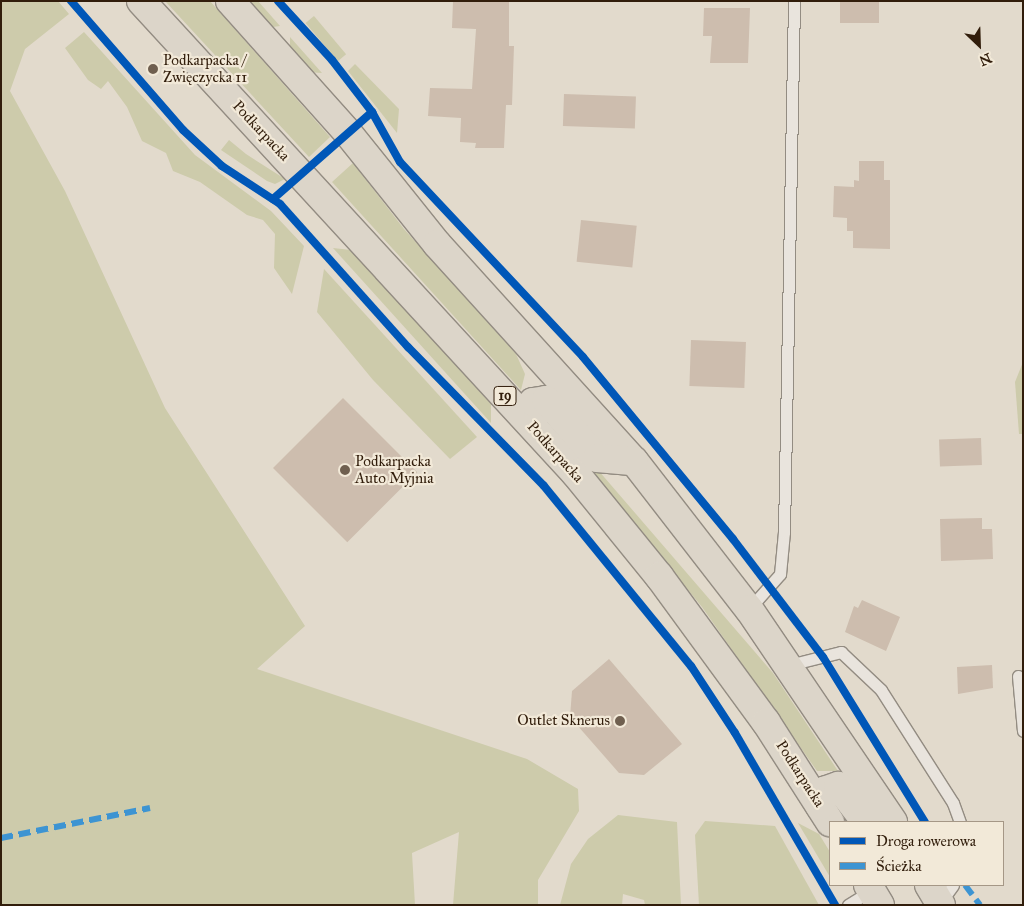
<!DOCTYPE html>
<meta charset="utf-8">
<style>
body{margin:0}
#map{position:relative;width:1024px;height:906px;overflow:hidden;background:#e2dacc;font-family:"IM FELL Great Primer",serif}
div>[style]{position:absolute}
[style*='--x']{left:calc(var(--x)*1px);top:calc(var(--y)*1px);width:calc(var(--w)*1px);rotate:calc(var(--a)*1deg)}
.green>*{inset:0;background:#cdcbab;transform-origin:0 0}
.building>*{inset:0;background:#cdbdae;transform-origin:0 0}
.roads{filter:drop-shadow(1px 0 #938c82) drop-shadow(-1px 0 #938c82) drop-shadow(0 1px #938c82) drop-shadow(0 -1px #938c82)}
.service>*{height:11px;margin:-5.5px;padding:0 5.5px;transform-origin:5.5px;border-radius:5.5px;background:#e9e4dd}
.trunk>*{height:28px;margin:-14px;padding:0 14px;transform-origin:14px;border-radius:14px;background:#dcd5c9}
.quiet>*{height:6px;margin-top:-3px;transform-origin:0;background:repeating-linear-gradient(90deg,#3d94d2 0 12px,transparent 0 18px)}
.cycleway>*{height:8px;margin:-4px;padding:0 4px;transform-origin:4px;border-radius:4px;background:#0057b8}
.dots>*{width:14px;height:14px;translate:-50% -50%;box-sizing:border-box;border:2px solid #f2e9d8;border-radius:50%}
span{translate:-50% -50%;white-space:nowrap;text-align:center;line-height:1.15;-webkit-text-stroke:4.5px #f2e9d8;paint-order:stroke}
.shield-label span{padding:1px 4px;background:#f2e9d8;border:1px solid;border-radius:4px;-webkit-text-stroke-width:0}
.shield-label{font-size:14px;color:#311d0b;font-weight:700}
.poi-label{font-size:15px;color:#311d0b}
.left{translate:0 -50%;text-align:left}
.right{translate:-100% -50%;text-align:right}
.street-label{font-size:15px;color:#311d0b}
.frame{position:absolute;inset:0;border:2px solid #311d0b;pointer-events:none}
.legend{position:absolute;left:829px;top:821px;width:175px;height:65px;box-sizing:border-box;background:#f2e9d8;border:1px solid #a59786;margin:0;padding:6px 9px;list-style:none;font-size:15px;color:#311d0b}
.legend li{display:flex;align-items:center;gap:10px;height:25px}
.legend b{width:25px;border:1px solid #a59786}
.north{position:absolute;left:954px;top:20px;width:50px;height:50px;-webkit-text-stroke:4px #f2e9d8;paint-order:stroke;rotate:156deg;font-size:14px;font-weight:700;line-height:20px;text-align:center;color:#311d0b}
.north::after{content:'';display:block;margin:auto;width:18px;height:22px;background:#311d0b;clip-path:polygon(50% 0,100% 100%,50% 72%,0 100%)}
</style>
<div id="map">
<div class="green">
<i style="clip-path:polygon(1px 1px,58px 1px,69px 14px,25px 49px,10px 91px,65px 191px,165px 408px,305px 626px,257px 669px,527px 759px,578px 789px,579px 811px,538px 880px,538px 905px,453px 905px,459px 832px,412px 853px,415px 905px,1px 905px)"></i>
<i style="clip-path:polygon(165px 1px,210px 1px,330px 137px,309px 157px)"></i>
<i style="clip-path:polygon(242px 1px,258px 1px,280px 26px,266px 28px)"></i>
<i style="left:314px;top:16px;width:50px;height:11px;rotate:50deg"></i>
<i style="clip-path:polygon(84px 32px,195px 155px,271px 211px,304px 246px,292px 294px,274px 268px,275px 234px,263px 220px,247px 215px,200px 182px,173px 171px,166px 153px,142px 141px,127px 107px,108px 81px,101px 89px,88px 80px,65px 48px)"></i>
<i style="clip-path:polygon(290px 37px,322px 73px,305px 72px,290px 54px)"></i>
<i style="clip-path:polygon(355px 64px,399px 109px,397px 133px,348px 71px)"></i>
<i style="clip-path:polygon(229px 140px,246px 154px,285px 179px,275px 184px,267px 181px,221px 150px)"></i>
<i style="clip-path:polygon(353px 163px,404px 229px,516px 354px,525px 374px,521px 390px,332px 182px)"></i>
<i style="clip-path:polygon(333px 248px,351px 250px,491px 404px,491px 423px)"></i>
<i style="clip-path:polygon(324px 269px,477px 437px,450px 459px,373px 380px,317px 312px)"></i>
<i style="clip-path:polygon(1023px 362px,1023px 434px,1019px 434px,1015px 382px)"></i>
<i style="clip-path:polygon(567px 434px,773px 673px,838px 771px,817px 771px,702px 607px,563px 437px)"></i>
<i style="clip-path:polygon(618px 815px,677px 822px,681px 905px,645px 905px,644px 900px,623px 894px,622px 905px,560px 905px,571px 864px,588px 839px)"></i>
<i style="clip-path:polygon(705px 821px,775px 826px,819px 905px,699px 905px,695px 835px)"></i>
<i style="clip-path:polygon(798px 823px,819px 834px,830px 852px,830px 877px)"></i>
</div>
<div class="building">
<i style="clip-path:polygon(453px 1px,509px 1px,509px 46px,514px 46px,512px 105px,506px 105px,504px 148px,475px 148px,476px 143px,460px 142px,461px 118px,428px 116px,430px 88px,472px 89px,476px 29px,452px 28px)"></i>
<i style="left:840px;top:1px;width:39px;height:22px"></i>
<i style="clip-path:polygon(704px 8px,750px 8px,748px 63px,710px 63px,712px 36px,703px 36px)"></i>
<i style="left:564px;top:94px;width:72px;height:32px;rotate:2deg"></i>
<i style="clip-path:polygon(859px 161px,884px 161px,884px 180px,890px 180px,890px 249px,853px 248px,853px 231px,847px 231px,847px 218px,833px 217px,834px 186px,854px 187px,854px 180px,859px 181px)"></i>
<i style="left:581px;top:220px;width:56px;height:42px;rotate:6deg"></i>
<i style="left:691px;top:340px;width:55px;height:46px;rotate:2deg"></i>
<i style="left:343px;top:398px;width:105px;height:99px;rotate:45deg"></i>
<i style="left:981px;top:438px;width:27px;height:42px;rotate:88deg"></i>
<i style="clip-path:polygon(982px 518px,982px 529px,992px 529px,993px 559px,941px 561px,940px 519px)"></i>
<i style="clip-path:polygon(862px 600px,900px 617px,886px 651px,845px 632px,854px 606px,858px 608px)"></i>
<i style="clip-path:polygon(609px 659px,682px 744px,644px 775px,619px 773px,570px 717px,572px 691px)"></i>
<i style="clip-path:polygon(992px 665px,993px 688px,958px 694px,957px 667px)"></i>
</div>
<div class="roads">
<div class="service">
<i style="--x:749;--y:609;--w:47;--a:-48.5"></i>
<i style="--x:780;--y:574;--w:42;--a:-84.6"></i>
<i style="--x:784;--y:532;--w:531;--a:-88.92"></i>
<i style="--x:789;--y:665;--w:54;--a:-14"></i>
<i style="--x:841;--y:652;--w:55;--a:43.5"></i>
<i style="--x:881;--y:690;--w:134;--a:57.5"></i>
<i style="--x:953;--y:803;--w:20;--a:70"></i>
<i style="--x:1018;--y:676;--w:55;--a:84.8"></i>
<i style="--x:940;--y:903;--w:22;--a:-54"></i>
<i style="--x:848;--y:905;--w:28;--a:-32"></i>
</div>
<div class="trunk">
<i style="--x:141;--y:1;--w:643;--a:47.4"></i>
<i style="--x:576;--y:474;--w:132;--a:50.9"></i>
<i style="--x:659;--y:576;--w:181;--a:53.8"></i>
<i style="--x:766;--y:722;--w:119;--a:57.4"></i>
<i style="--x:230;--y:1;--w:177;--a:48.2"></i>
<i style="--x:348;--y:133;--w:142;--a:51.3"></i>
<i style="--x:437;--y:244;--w:293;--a:47.8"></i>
<i style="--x:634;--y:461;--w:187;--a:52.2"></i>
<i style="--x:749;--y:609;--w:257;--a:55.9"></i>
<i style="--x:533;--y:426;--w:24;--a:-90"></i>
<i style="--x:533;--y:402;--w:13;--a:-9"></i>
<i style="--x:546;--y:400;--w:77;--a:48.7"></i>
<i style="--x:597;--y:458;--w:37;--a:5"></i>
<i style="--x:820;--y:806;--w:16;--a:-75"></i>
<i style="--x:824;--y:791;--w:15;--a:-20"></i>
<i style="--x:838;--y:786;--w:46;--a:52.1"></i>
<i style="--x:868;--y:885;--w:23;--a:59"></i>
<i style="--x:929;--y:885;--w:23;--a:59"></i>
</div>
</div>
<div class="quiet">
<i style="--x:1;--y:838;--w:152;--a:-11.4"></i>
<i style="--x:965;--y:885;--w:25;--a:53"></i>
</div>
<div class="cycleway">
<i style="--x:71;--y:1;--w:171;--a:49"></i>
<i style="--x:183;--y:130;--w:53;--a:42.7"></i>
<i style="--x:222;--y:166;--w:69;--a:33.2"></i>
<i style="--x:280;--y:204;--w:192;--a:48.2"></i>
<i style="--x:408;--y:347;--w:194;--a:45.6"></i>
<i style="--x:544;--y:486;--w:232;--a:50.8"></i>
<i style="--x:691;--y:666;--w:80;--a:56.7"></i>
<i style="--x:735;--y:733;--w:199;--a:59.8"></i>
<i style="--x:278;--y:1;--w:80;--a:47.5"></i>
<i style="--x:332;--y:60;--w:66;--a:52.4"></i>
<i style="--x:372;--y:112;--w:57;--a:60.8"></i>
<i style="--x:400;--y:162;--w:267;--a:46.8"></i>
<i style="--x:583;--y:357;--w:236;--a:50.5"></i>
<i style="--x:733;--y:539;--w:148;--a:52.7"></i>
<i style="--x:823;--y:657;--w:194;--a:58.3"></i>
<i style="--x:273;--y:199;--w:132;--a:-41.3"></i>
</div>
<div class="dots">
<i style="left:153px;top:69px;background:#6f5f4f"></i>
<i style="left:345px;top:470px;background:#6f5f4f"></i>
<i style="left:620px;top:721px;background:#6f5f4f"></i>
</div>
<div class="shield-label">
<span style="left:505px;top:396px">19</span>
</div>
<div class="poi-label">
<span class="left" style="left:163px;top:69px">Podkarpacka /<br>Zwięczycka 11</span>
<span class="left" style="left:355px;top:470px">Podkarpacka<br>Auto Myjnia</span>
<span class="right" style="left:610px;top:721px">Outlet Sknerus</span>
</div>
<div class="street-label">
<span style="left:261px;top:131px;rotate:47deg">Podkarpacka</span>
<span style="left:555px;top:452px;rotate:48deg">Podkarpacka</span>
<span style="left:800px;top:774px;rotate:57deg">Podkarpacka</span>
</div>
<div class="frame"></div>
<ul class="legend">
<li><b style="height:6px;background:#0057b8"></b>Droga rowerowa</li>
<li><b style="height:6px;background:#3d94d2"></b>Ścieżka</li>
</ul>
<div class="north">N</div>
</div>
